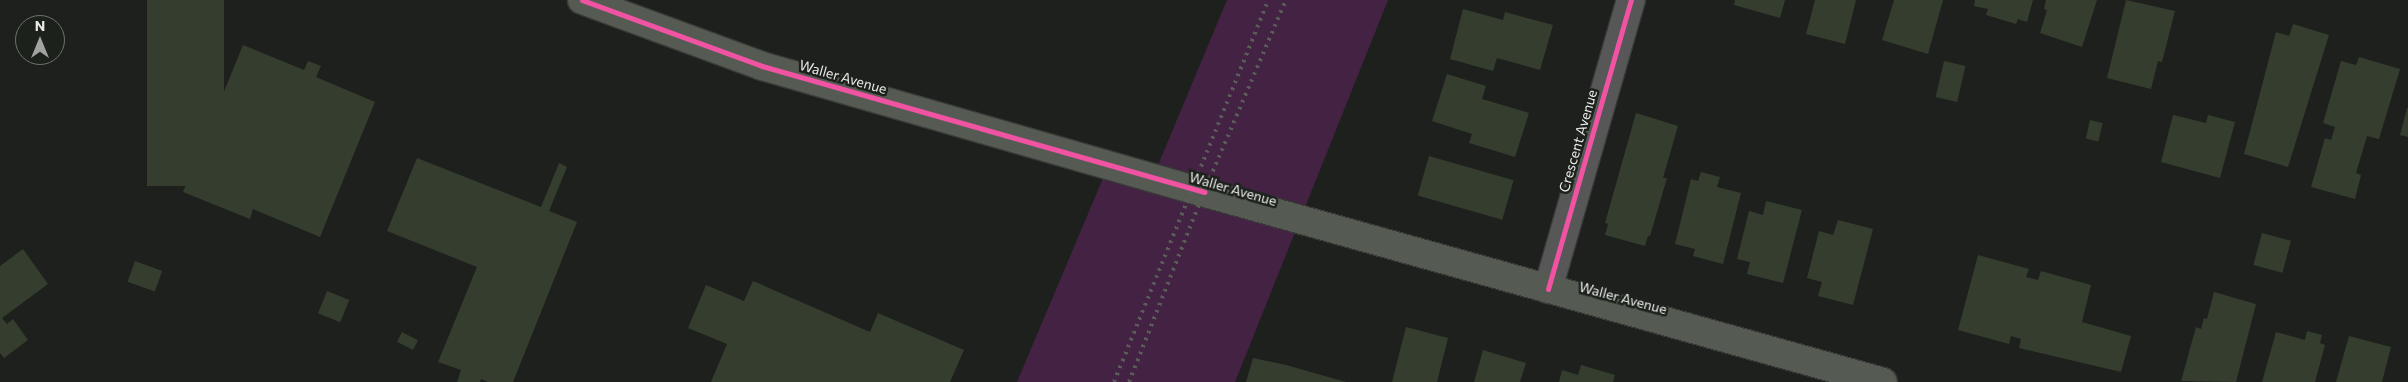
<!DOCTYPE html>
<style>
body{margin:0}
#map{position:relative;width:2408px;height:382px;overflow:hidden;background:#1e201d;font-family:Commissioner,sans-serif}
div>[style]{position:absolute}
[style*='--x']{left:calc(var(--x)*1px);top:calc(var(--y)*1px);width:calc(var(--w)*1px);rotate:calc(var(--a)*1deg)}
.green>*{inset:0;background:#424}
.building>*{inset:0;background:#343d2e;transform-origin:0 0}
.roads{filter:drop-shadow(1px 0 #393a38) drop-shadow(-1px 0 #393a38) drop-shadow(0 1px #393a38) drop-shadow(0 -1px #393a38)}
.minor>*{height:28px;margin:-14px;padding:0 14px;transform-origin:14px;border-radius:14px;background:#565756}
.major>*{height:28px;margin:-14px;padding:0 14px;transform-origin:14px;border-radius:14px;background:#555b53}
.rail>*{height:4px;margin-top:-2px;transform-origin:0;background:repeating-linear-gradient(90deg,#5a5c5a 0 2.5px,transparent 0 7.5px)}
.cycleway>*{height:5px;margin:-2.5px;padding:0 2.5px;transform-origin:2.5px;border-radius:2.5px;background:#f153a3}
span{translate:-50% -50%;white-space:nowrap;text-align:center;line-height:1.15;-webkit-text-stroke:5px #1d211c;paint-order:stroke}
.street-label{font-size:14px;color:#e8eae7}
.north{position:absolute;left:15px;top:15px;width:50px;height:50px;box-sizing:border-box;background:#1d211c;border:1px solid #6e716d;border-radius:50%;rotate:0deg;font-size:14px;font-weight:700;line-height:20px;text-align:center;color:#e8eae7}
.north::after{content:'';display:block;margin:auto;width:18px;height:22px;background:#a1a3a0;clip-path:polygon(50% 0,100% 100%,50% 72%,0 100%)}
</style>
<div id="map">
<div class="green">
<i style="clip-path:polygon(1227px 0,1388px 0,1235px 382px,1017px 382px,1109px 164px,1153px 177px)"></i>
</div>
<div class="building">
<i style="left:147px;top:0;width:77px;height:186px"></i>
<i style="clip-path:polygon(1735px 0,1785px 0,1780px 18px,1734px 5px)"></i>
<i style="clip-path:polygon(1815px 0,1856px 0,1845px 44px,1806px 34px)"></i>
<i style="clip-path:polygon(1894px 0,1943px 0,1928px 54px,1882px 40px)"></i>
<i style="clip-path:polygon(1975px 0,2033px 0,2027px 22px,2018px 19px,2016px 24px,1986px 15px,1988px 9px,1974px 6px)"></i>
<i style="clip-path:polygon(2046px 0,2097px 0,2082px 47px,2040px 33px,2047px 10px,2044px 9px)"></i>
<i style="clip-path:polygon(2126px 0,2175px 11px,2162px 62px,2158px 61px,2151px 89px,2107px 78px)"></i>
<i style="clip-path:polygon(1463px 9px,1503px 20px,1505px 12px,1553px 25px,1540px 70px,1497px 58px,1493px 71px,1450px 59px)"></i>
<i style="clip-path:polygon(2293px 24px,2329px 35px,2288px 167px,2244px 154px,2276px 32px,2289px 36px)"></i>
<i style="clip-path:polygon(243px 45px,304px 70px,308px 61px,321px 66px,316px 77px,375px 102px,320px 237px,253px 209px,250px 219px,183px 192px)"></i>
<i style="clip-path:polygon(2359px 57px,2400px 69px,2379px 139px,2367px 136px,2356px 173px,2361px 175px,2355px 199px,2311px 187px,2325px 138px,2331px 140px,2335px 127px,2323px 123px,2341px 61px,2356px 65px)"></i>
<i style="left:1944px;top:61px;width:22px;height:37px;rotate:13deg"></i>
<i style="clip-path:polygon(1447px 74px,1486px 86px,1482px 99px,1529px 113px,1515px 157px,1469px 143px,1472px 134px,1432px 121px)"></i>
<i style="clip-path:polygon(2407px 108px,2408px 108px,2408px 137px,2400px 135px)"></i>
<i style="clip-path:polygon(1636px 113px,1678px 126px,1663px 178px,1667px 178px,1650px 236px,1648px 236px,1645px 246px,1605px 235px,1608px 224px,1605px 223px)"></i>
<i style="clip-path:polygon(2173px 115px,2206px 123px,2208px 115px,2235px 122px,2220px 178px,2161px 162px)"></i>
<i style="left:2090px;top:120px;width:13px;height:19px;rotate:13deg"></i>
<i style="left:1429px;top:156px;width:88px;height:41px;rotate:16deg"></i>
<i style="clip-path:polygon(417px 158px,541px 207px,559px 163px,567px 167px,549px 211px,577px 222px,513px 382px,488px 382px,481px 379px,480px 382px,457px 382px,461px 370px,438px 362px,477px 267px,387px 231px)"></i>
<i style="clip-path:polygon(1701px 172px,1720px 177px,1717px 187px,1741px 193px,1723px 264px,1693px 256px,1695px 249px,1675px 244px,1691px 179px,1698px 181px)"></i>
<i style="clip-path:polygon(1766px 201px,1802px 210px,1783px 283px,1747px 274px,1750px 262px,1737px 259px,1749px 211px,1763px 215px)"></i>
<i style="clip-path:polygon(1838px 220px,1873px 229px,1853px 305px,1818px 296px,1822px 282px,1807px 278px,1819px 231px,1833px 235px)"></i>
<i style="left:2262px;top:233px;width:30px;height:33px;rotate:15deg"></i>
<i style="clip-path:polygon(23px 249px,48px 284px,2px 318px,7px 324px,13px 319px,28px 340px,4px 358px,0 353px,0 266px)"></i>
<i style="clip-path:polygon(1978px 255px,2029px 269px,2026px 277px,2038px 280px,2041px 271px,2091px 285px,2082px 322px,2131px 336px,2121px 372px,2019px 348px,2021px 339px,2011px 336px,2009px 344px,1958px 330px)"></i>
<i style="left:135px;top:261px;width:29px;height:22px;rotate:20deg"></i>
<i style="clip-path:polygon(753px 281px,870px 332px,878px 313px,964px 350px,950px 382px,711px 382px,727px 344px,688px 328px,706px 285px,744px 301px)"></i>
<i style="left:327px;top:291px;width:24px;height:24px;rotate:22deg"></i>
<i style="clip-path:polygon(2214px 292px,2256px 304px,2236px 382px,2181px 381px,2196px 327px,2201px 329px,2204px 318px,2207px 319px)"></i>
<i style="clip-path:polygon(1406px 327px,1448px 338px,1437px 382px,1392px 382px)"></i>
<i style="clip-path:polygon(2307px 331px,2322px 335px,2320px 343px,2325px 345px,2315px 382px,2262px 382px,2276px 332px,2305px 340px)"></i>
<i style="left:402px;top:332px;width:18px;height:11px;rotate:27deg"></i>
<i style="clip-path:polygon(2349px 336px,2391px 347px,2382px 382px,2336px 382px)"></i>
<i style="clip-path:polygon(1483px 350px,1526px 363px,1520px 382px,1474px 382px)"></i>
<i style="clip-path:polygon(1253px 358px,1286px 365px,1346px 382px,1246px 382px)"></i>
<i style="clip-path:polygon(1581px 365px,1615px 375px,1613px 382px,1559px 382px,1562px 370px,1578px 375px)"></i>
</div>
<div class="roads">
<div class="minor">
<i style="--x:1548;--y:289;--w:301;--a:-74"></i>
</div>
<div class="major">
<i style="--x:582;--y:0;--w:192;--a:20.1"></i>
<i style="--x:762;--y:66;--w:446;--a:16"></i>
<i style="--x:1191;--y:189;--w:718;--a:15.58"></i>
</div>
</div>
<div class="rail">
<i style="--x:1114;--y:382;--w:412;--a:-68"></i>
<i style="--x:1129;--y:382;--w:204;--a:-68.5"></i>
<i style="--x:1204;--y:192;--w:209;--a:-66.9"></i>
</div>
<div class="cycleway">
<i style="--x:582;--y:0;--w:192;--a:20.1"></i>
<i style="--x:762;--y:66;--w:460;--a:15.9"></i>
<i style="--x:1548;--y:289;--w:301;--a:-74"></i>
</div>
<div class="street-label">
<span style="left:843px;top:77px;rotate:16deg">Waller Avenue</span>
<span style="left:1578px;top:141px;rotate:-74deg">Crescent Avenue</span>
<span style="left:1233px;top:189px;rotate:16deg">Waller Avenue</span>
<span style="left:1623px;top:298px;rotate:15deg">Waller Avenue</span>
</div>
<div class="north">N</div>
</div>
